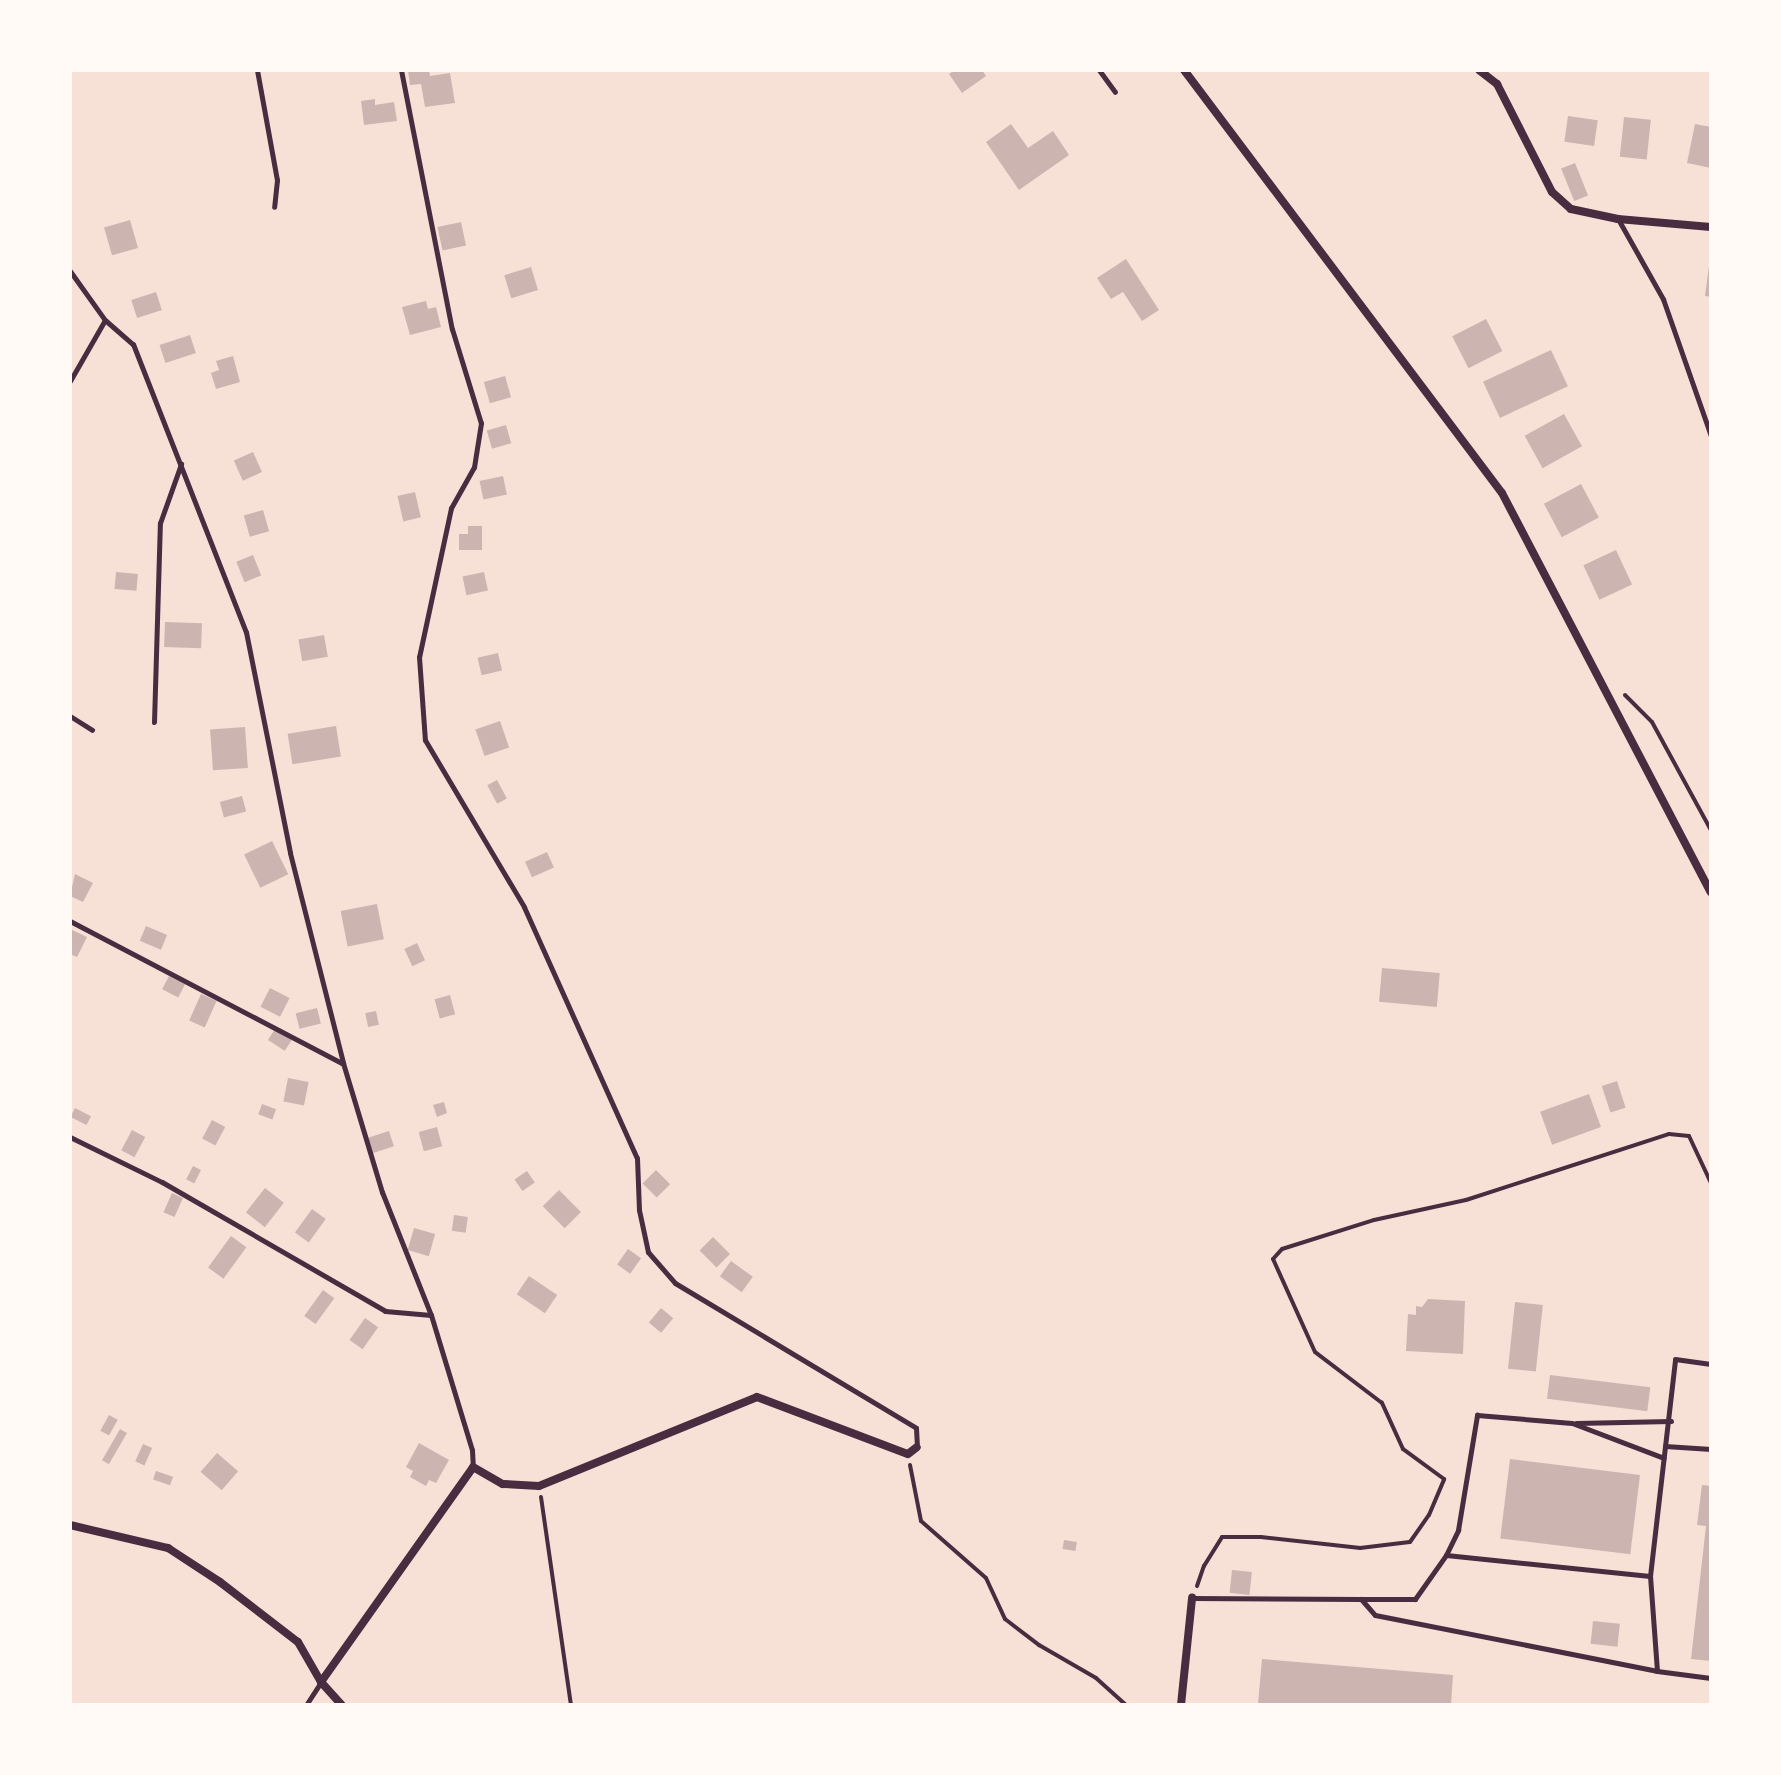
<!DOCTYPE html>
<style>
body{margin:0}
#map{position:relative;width:1781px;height:1775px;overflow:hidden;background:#f7e1d7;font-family:"Alegreya Sans",sans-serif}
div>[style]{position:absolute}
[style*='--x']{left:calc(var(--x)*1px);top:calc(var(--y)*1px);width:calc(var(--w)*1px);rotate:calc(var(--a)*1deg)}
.building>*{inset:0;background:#ccb4b1;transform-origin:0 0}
.path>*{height:4px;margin:-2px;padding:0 2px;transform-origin:2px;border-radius:2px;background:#4a2c40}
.service>*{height:5px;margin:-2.5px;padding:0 2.5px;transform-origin:2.5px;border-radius:2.5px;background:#4a2c40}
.minor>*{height:8px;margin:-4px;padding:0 4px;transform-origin:4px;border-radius:4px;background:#4a2c40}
span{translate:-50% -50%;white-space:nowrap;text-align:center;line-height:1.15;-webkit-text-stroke:6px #fffaf5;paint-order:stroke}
.frame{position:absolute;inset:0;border:72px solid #fffaf5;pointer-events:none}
</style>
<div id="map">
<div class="building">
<i style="clip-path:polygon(408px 70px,429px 70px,430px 76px,450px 73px,455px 103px,425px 107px,421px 84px,410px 85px)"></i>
<i style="clip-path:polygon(955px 70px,982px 70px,986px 76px,962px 93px,949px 74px)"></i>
<i style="clip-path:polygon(375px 99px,375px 105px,394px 102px,397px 121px,364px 125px,361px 101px)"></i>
<i style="left:1568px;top:116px;width:30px;height:26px;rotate:8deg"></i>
<i style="left:1624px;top:117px;width:27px;height:40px;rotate:6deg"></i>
<i style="clip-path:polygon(1011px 124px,1028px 148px,1053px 131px,1069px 155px,1019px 190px,986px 142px)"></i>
<i style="clip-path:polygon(1695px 124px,1711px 127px,1711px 168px,1687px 163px)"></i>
<i style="left:1575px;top:163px;width:35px;height:15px;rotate:68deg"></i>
<i style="left:130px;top:220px;width:29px;height:27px;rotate:74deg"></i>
<i style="left:461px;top:222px;width:24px;height:24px;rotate:78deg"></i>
<i style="clip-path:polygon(1126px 259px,1159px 310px,1142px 321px,1123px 292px,1111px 299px,1097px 278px)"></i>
<i style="clip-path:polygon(1709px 266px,1711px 267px,1711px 297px,1705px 296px)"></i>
<i style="left:531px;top:267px;width:24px;height:28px;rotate:73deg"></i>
<i style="left:156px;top:292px;width:19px;height:26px;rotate:72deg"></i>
<i style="clip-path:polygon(426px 301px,428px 309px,436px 307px,441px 327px,410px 335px,402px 307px)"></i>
<i style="left:1486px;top:319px;width:36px;height:38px;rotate:63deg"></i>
<i style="left:190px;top:335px;width:19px;height:32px;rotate:72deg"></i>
<i style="left:1551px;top:350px;width:40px;height:75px;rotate:65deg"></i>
<i style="clip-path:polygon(233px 356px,240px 382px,216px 389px,211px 373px,219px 370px,216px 361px)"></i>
<i style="left:505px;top:376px;width:22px;height:22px;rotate:74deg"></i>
<i style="left:1564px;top:414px;width:37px;height:45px;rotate:61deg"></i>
<i style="left:506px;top:425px;width:19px;height:20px;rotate:74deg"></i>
<i style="left:253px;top:452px;width:22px;height:21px;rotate:66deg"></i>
<i style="left:503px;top:476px;width:19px;height:24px;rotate:78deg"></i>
<i style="left:1581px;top:484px;width:38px;height:42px;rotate:62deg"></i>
<i style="left:415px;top:492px;width:26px;height:18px;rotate:77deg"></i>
<i style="left:263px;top:510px;width:22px;height:20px;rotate:74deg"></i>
<i style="clip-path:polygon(468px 526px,482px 526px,482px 550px,459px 550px,459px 534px,468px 534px)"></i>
<i style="left:1616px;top:550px;width:38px;height:36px;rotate:65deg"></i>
<i style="left:253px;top:555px;width:22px;height:18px;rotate:68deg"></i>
<i style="left:116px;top:572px;width:22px;height:17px;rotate:5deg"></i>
<i style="left:484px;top:572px;width:19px;height:22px;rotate:78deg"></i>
<i style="left:165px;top:622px;width:37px;height:25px;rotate:2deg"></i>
<i style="left:324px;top:635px;width:22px;height:26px;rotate:80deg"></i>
<i style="left:498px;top:653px;width:18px;height:21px;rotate:77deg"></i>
<i style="left:500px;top:721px;width:28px;height:26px;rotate:71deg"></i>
<i style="left:336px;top:726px;width:31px;height:49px;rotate:81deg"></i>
<i style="left:245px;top:727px;width:41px;height:35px;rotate:86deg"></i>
<i style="left:497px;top:780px;width:21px;height:11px;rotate:62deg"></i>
<i style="left:242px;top:796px;width:16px;height:23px;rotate:75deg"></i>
<i style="left:272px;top:841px;width:37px;height:31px;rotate:64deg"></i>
<i style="left:547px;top:852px;width:17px;height:24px;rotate:66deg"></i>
<i style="clip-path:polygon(75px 874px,93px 883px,83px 902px,70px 896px)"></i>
<i style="left:377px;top:904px;width:36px;height:37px;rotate:79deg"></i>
<i style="left:146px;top:926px;width:23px;height:16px;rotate:23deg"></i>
<i style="clip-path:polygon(70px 929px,87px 937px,77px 957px,70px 954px)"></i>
<i style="left:417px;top:943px;width:19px;height:14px;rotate:65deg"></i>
<i style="left:1382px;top:968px;width:58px;height:34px;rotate:5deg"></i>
<i style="left:169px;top:976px;width:18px;height:15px;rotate:27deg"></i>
<i style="left:270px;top:988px;width:22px;height:21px;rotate:27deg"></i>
<i style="left:201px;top:994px;width:17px;height:29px;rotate:24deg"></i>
<i style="left:450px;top:995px;width:20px;height:16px;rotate:75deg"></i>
<i style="left:317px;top:1008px;width:16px;height:22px;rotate:76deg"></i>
<i style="left:376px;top:1011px;width:14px;height:11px;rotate:78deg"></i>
<i style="left:275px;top:1029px;width:20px;height:13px;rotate:33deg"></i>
<i style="left:288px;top:1078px;width:21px;height:24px;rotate:11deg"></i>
<i style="left:1617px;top:1081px;width:28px;height:16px;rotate:72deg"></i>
<i style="left:1589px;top:1094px;width:35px;height:52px;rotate:70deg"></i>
<i style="clip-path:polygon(444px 1102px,447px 1113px,437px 1117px,433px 1105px)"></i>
<i style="left:262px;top:1104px;width:15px;height:11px;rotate:20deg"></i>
<i style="left:75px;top:1108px;width:18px;height:10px;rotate:27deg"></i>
<i style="left:212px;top:1120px;width:15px;height:21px;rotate:28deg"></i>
<i style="left:437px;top:1127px;width:20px;height:19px;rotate:75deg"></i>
<i style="left:132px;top:1130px;width:15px;height:23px;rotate:28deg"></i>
<i style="left:389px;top:1131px;width:16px;height:22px;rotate:72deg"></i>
<i style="left:193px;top:1166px;width:9px;height:15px;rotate:27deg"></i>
<i style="left:656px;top:1170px;width:20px;height:19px;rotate:45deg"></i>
<i style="left:527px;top:1171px;width:14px;height:15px;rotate:56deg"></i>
<i style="left:265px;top:1188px;width:24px;height:31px;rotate:38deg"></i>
<i style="left:559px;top:1190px;width:31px;height:23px;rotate:45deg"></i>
<i style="left:172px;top:1193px;width:12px;height:21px;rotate:24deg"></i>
<i style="left:312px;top:1209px;width:17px;height:29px;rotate:36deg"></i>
<i style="left:454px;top:1215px;width:14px;height:16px;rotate:8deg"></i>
<i style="left:414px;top:1228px;width:22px;height:23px;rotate:16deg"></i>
<i style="left:231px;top:1236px;width:19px;height:39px;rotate:36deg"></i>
<i style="left:713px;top:1237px;width:24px;height:19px;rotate:45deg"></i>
<i style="left:628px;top:1249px;width:16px;height:19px;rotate:35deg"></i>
<i style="left:731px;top:1261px;width:27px;height:19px;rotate:36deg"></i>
<i style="left:529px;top:1276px;width:34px;height:22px;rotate:34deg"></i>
<i style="left:323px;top:1290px;width:14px;height:32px;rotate:36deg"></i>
<i style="clip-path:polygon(1428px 1299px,1465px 1301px,1463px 1354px,1406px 1351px,1408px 1314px,1416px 1315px,1416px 1306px,1422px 1307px)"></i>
<i style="left:1515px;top:1302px;width:28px;height:67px;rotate:6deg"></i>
<i style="left:661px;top:1308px;width:16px;height:19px;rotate:40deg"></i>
<i style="left:365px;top:1318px;width:16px;height:27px;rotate:35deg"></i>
<i style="left:1550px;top:1375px;width:101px;height:24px;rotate:7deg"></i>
<i style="left:109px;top:1415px;width:10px;height:18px;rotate:29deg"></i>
<i style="left:120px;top:1429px;width:8px;height:36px;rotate:30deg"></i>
<i style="clip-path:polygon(419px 1443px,449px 1460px,436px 1483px,429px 1480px,426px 1486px,410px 1477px,413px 1471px,406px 1467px)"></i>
<i style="left:143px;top:1444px;width:10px;height:19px;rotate:24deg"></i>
<i style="left:217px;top:1453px;width:28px;height:25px;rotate:41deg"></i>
<i style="left:1510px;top:1459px;width:131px;height:80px;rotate:7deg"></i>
<i style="left:156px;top:1471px;width:18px;height:9px;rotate:19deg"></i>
<i style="clip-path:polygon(1702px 1485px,1711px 1486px,1711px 1661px,1691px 1659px,1706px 1526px,1697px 1525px)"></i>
<i style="left:1064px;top:1540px;width:13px;height:9px;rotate:9deg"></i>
<i style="left:1232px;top:1570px;width:20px;height:23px;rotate:6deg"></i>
<i style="left:1593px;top:1621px;width:27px;height:23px;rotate:6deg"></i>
<i style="clip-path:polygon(1262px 1659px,1453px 1675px,1451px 1705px,1258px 1704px)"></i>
</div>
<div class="path">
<i style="--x:1625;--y:695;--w:38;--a:45"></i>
<i style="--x:1652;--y:722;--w:123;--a:61.4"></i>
<i style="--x:910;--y:1465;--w:57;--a:78.9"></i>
<i style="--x:921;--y:1521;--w:86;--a:41.2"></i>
<i style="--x:986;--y:1578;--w:45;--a:65.1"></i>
<i style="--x:1005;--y:1619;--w:43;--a:37.4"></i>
<i style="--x:1039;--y:1645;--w:66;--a:30.1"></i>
<i style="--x:1096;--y:1678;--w:40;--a:42"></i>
<i style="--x:541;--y:1497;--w:210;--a:81.8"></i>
<i style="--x:1197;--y:1586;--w:21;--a:-71"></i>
<i style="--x:1204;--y:1566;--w:34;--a:-58"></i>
<i style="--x:1222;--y:1537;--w:39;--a:0"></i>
<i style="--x:1261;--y:1537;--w:100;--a:6.3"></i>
<i style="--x:1360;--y:1548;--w:50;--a:-6.8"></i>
<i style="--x:1410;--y:1542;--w:33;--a:-55"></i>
<i style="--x:1429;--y:1515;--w:39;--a:-67"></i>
<i style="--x:1444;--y:1479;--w:51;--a:-143.8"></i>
<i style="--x:1403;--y:1449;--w:51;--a:-114.5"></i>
<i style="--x:1382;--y:1403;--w:84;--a:-142.7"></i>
<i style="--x:1315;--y:1352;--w:102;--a:-114.3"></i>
<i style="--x:1273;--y:1259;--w:13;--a:-48"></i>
<i style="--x:1282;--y:1249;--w:96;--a:-17.5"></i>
<i style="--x:1374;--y:1220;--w:94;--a:-12.3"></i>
<i style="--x:1466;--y:1200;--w:213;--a:-18"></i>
<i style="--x:1669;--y:1134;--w:20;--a:6"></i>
<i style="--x:1689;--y:1136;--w:52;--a:64.9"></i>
</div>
<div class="service">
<i style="--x:257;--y:70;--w:112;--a:79.7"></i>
<i style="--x:277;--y:180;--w:27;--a:96"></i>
<i style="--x:401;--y:70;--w:264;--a:78.9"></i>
<i style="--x:452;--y:329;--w:98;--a:72.9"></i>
<i style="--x:481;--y:423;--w:45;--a:99"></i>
<i style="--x:474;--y:467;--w:47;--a:119.3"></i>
<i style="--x:451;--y:508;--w:152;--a:102.1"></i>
<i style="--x:419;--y:657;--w:83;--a:85.9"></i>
<i style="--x:425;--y:740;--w:194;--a:59.3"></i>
<i style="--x:524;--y:907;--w:275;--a:65.8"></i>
<i style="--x:637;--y:1158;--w:52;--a:87.8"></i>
<i style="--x:639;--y:1210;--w:43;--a:77.9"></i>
<i style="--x:648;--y:1252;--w:41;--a:48.9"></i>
<i style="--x:675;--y:1283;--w:281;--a:31"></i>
<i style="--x:916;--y:1428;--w:19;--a:87"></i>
<i style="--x:1099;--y:70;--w:27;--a:54"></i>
<i style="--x:1618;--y:219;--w:92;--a:60.6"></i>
<i style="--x:1663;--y:299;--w:145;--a:70.7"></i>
<i style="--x:70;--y:271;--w:60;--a:54.5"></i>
<i style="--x:105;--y:320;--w:37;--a:41"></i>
<i style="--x:133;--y:344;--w:309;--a:68.6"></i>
<i style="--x:246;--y:632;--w:225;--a:78.7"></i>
<i style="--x:290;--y:853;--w:217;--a:75.8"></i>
<i style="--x:343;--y:1063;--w:135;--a:73.2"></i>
<i style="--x:382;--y:1192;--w:132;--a:68.3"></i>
<i style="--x:431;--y:1315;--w:141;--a:73.1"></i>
<i style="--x:472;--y:1450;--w:17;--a:87"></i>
<i style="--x:70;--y:381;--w:70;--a:-60.2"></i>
<i style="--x:70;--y:716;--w:26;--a:32"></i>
<i style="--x:154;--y:722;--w:199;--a:-88.3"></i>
<i style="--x:160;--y:523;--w:63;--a:-70.4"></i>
<i style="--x:70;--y:921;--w:307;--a:27.6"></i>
<i style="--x:70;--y:1137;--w:102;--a:26.1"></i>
<i style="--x:162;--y:1182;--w:258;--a:30"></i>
<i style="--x:385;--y:1311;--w:46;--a:5"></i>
<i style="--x:1576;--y:1423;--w:95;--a:-1.2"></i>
<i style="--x:1665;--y:1446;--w:46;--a:3.7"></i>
<i style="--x:1446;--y:1555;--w:28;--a:-64"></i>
<i style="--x:1458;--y:1530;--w:117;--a:-80.6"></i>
<i style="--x:1477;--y:1415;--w:95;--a:4.8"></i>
<i style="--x:1572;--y:1423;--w:98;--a:20.8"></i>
<i style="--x:1192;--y:1598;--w:169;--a:0.3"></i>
<i style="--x:1361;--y:1599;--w:21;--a:49"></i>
<i style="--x:1375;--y:1615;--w:288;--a:11.2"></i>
<i style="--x:1657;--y:1671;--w:95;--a:-94.2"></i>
<i style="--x:1650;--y:1576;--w:218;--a:-83.4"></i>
<i style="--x:1675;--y:1359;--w:36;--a:8"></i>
<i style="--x:1361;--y:1599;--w:54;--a:0"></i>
<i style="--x:1415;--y:1599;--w:54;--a:-54.8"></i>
<i style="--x:1446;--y:1555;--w:205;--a:5.9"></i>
<i style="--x:1657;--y:1671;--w:54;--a:7.4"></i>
<i style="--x:306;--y:1705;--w:27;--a:-57"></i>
</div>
<div class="minor">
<i style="--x:1184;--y:70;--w:529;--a:53.07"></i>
<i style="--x:1502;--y:493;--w:450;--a:62.4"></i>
<i style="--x:1479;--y:70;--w:23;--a:38"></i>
<i style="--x:1497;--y:84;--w:121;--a:63"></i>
<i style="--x:1552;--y:192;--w:25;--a:42"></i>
<i style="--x:1571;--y:209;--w:48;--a:12"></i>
<i style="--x:1618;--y:219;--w:93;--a:4.9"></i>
<i style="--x:70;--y:1525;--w:101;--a:13.2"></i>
<i style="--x:168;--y:1548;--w:62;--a:33.2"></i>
<i style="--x:220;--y:1582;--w:98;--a:37.6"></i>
<i style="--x:298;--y:1642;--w:46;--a:60.1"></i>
<i style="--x:321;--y:1682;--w:31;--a:48"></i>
<i style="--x:321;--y:1682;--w:263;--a:-54.7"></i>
<i style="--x:473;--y:1467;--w:34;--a:30"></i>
<i style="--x:503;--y:1484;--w:36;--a:3"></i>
<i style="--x:539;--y:1486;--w:235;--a:-22.2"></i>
<i style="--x:757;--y:1397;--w:161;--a:20.7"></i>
<i style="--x:908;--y:1454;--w:11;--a:-38"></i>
<i style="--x:1181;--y:1705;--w:108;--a:-84.1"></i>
</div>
<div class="frame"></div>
</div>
